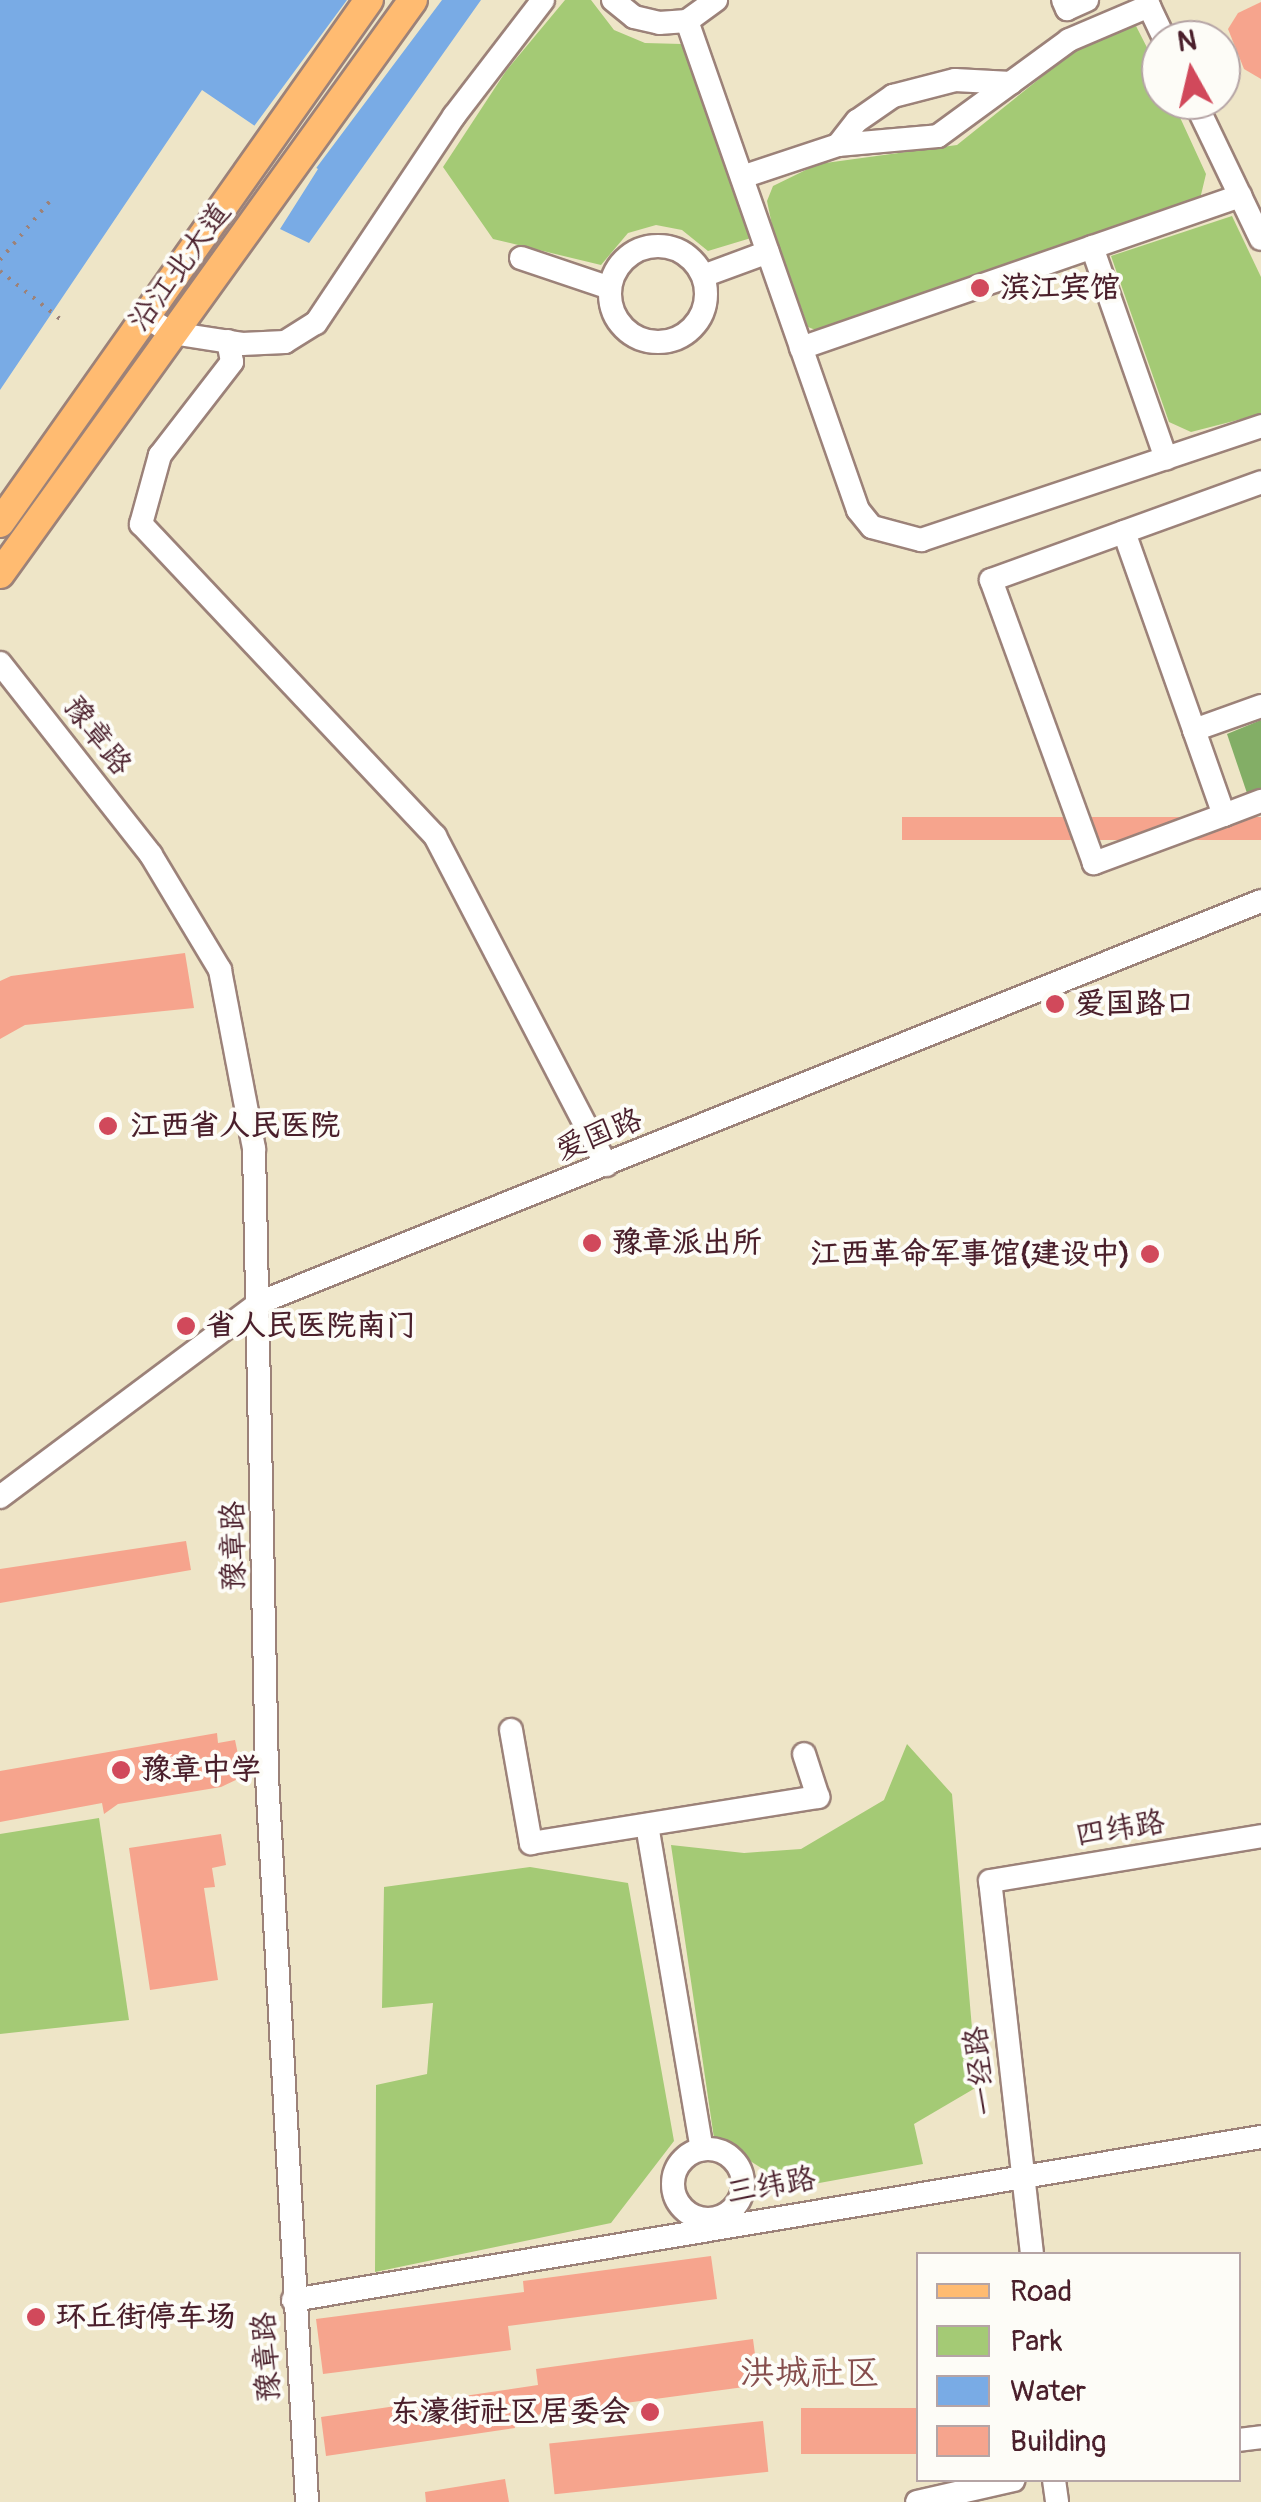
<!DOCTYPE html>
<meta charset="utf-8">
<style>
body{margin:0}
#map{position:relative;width:1261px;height:2502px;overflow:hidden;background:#eee5c7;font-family:Pangolin,"LXGW WenKai TC",sans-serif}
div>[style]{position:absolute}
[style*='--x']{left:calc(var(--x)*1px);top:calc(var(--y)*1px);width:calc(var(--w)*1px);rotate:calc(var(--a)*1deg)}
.green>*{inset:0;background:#a4ca75}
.forest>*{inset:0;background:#83ae66}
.water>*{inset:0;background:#79abe5}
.pier>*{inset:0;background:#eee5c7}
.building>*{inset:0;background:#f6a48d;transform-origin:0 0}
.path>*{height:4px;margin-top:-2px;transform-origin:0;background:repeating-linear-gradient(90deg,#9c8279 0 2.5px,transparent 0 10.5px)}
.roads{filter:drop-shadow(2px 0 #9c8279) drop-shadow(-2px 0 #9c8279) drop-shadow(0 2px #9c8279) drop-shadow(0 -2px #9c8279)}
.minor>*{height:22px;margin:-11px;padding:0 11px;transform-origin:11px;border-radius:11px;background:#fff}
.minor>.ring{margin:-11px;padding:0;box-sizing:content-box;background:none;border:22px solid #fff;border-radius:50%}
.major>*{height:28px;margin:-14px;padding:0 14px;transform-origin:14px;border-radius:14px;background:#ffbb71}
.dots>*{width:28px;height:28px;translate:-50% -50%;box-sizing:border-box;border:5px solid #fdfcf7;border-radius:50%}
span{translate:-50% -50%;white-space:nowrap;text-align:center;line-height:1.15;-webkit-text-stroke:8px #fdfcf7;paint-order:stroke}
.street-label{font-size:30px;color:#4a1f2b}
.poi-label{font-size:30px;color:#4a1f2b;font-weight:700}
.left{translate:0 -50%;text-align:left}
.right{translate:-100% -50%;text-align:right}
.quarter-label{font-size:35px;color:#864e4d}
.legend{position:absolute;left:916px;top:2252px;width:325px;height:230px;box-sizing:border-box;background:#fdfcf7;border:2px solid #b5a4a5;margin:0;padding:12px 18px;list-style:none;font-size:30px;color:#4a1f2b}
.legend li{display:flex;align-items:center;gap:20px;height:50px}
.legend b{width:50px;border:2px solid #b5a4a5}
.north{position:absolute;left:1141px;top:20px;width:100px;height:100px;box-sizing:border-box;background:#fdfcf7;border:2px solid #b5a4a5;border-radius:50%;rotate:352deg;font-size:28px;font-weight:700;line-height:40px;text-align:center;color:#4a1f2b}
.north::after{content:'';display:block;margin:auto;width:35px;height:45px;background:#d1495b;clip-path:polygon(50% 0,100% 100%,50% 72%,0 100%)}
</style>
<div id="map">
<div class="green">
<i style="clip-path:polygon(565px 0,591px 0,614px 30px,645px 43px,682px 44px,751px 238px,708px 251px,682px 230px,656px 225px,628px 233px,601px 265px,493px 239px,443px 167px,506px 71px)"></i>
<i style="clip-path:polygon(1136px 26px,1161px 75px,1161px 100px,1172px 100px,1206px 174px,1200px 199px,818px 331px,808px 327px,772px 225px,767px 201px,773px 186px,818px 164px,957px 145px,1079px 47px)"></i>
<i style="clip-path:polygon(1232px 216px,1261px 277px,1261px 414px,1191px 432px,1169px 422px,1111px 256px)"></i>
<i style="clip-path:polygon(907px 1744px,952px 1794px,977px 2087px,914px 2124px,923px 2164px,759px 2194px,766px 2171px,714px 2138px,671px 1845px,744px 1853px,801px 1849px,884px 1800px)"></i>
<i style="clip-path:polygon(99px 1818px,129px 2020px,0 2034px,0 1834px)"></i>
<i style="clip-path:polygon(530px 1867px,628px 1883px,674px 2141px,611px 2223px,375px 2272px,376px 2085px,427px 2074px,433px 2003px,382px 2008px,384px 1887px)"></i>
</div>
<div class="forest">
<i style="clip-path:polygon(1261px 720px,1261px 798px,1250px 802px,1227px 734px)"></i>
</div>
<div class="water">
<i style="clip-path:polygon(0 0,481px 0,309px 243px,280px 229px,318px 169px,202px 90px,0 390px)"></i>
</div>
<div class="pier">
<i style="clip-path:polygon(347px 0,442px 0,296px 195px,312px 171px,252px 129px)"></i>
</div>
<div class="building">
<i style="clip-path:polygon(1261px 2px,1261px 79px,1244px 69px,1228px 29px,1238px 13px)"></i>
<i style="left:1261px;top:817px;width:23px;height:359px;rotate:90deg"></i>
<i style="clip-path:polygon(185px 953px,194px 1008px,25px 1025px,0 1039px,0 981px,11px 976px)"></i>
<i style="clip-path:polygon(186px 1541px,191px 1570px,0 1603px,0 1569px)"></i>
<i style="clip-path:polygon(217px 1733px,218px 1743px,235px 1740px,240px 1764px,233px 1772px,240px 1778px,221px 1787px,118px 1804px,104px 1814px,102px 1803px,0 1822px,0 1771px)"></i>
<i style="clip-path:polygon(221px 1834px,226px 1865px,212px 1868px,215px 1887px,204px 1888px,218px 1980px,150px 1990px,129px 1848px)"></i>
<i style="clip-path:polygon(711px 2256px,717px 2299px,508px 2326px,511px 2350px,323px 2374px,316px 2319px,524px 2292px,523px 2281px)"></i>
<i style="clip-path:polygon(753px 2339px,759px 2385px,514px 2418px,515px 2428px,326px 2456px,321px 2417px,538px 2385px,536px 2369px)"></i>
<i style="left:918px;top:2408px;width:46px;height:117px;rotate:90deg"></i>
<i style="left:763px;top:2421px;width:51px;height:215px;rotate:84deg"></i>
<i style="clip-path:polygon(505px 2479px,509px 2502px,426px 2502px,425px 2492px)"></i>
</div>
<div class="path">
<i style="--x:0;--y:260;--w:77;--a:-49.7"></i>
<i style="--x:0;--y:271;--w:82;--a:38.6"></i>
</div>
<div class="roads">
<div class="minor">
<i style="--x:613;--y:0;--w:27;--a:39"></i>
<i style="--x:634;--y:17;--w:26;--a:13"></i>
<i style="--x:659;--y:23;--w:28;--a:-4"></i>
<i style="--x:687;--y:21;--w:36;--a:-36"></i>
<i style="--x:1063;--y:0;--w:10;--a:66"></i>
<i style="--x:1067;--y:9;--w:22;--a:-24"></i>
<i style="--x:1146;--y:0;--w:44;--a:64.6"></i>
<i style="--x:687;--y:21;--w:518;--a:70.73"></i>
<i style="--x:858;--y:510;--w:22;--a:51"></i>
<i style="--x:872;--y:527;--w:51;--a:14.9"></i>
<i style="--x:921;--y:540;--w:359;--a:-18.5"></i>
<i style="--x:1194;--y:100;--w:154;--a:64.3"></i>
<i style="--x:838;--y:145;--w:31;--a:-52"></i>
<i style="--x:857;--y:121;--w:44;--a:-34.8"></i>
<i style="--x:893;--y:96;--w:64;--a:-14.5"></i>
<i style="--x:955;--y:80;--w:56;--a:3.1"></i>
<i style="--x:742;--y:177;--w:101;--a:-18.4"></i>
<i style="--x:838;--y:145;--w:100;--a:-5.1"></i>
<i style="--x:938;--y:136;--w:162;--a:-36.2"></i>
<i style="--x:1069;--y:40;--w:87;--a:-23"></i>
<i class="ring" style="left:610px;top:246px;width:74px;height:74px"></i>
<i style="--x:1092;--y:247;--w:224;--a:70.7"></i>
<i style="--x:521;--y:258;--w:94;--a:18.6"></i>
<i style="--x:703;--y:276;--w:69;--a:-20.3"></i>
<i style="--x:146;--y:317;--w:31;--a:32"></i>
<i style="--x:172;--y:333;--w:71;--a:8.9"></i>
<i style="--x:242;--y:344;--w:43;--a:-2.7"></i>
<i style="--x:285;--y:342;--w:36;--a:-32"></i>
<i style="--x:316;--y:323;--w:249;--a:-56.3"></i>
<i style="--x:454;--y:116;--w:146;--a:-52.5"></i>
<i style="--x:228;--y:341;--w:21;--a:79"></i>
<i style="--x:232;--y:362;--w:118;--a:127.7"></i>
<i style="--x:160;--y:455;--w:72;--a:105.4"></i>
<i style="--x:141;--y:524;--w:429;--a:46.7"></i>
<i style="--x:435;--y:836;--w:371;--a:62.5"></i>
<i style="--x:801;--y:348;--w:465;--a:-19.1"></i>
<i style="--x:1124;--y:532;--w:210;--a:70.5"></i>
<i style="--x:1194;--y:730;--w:71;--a:-19.7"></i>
<i style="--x:0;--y:663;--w:244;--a:51.8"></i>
<i style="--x:151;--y:855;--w:134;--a:59"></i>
<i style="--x:220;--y:970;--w:182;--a:79.2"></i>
<i style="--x:254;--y:1149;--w:628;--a:88.81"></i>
<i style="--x:267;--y:1777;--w:726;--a:86.84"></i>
<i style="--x:1194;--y:730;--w:90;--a:70.6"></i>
<i style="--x:1224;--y:815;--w:139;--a:159.7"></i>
<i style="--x:1094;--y:863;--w:301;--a:-110"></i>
<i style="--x:991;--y:580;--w:287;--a:-19.9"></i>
<i style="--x:1224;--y:815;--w:40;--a:-21"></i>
<i style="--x:0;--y:1497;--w:326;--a:-36.8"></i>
<i style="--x:261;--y:1302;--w:1077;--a:-21.85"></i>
<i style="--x:511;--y:1730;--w:115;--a:80"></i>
<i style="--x:531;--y:1843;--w:291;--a:-9.1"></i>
<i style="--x:818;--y:1797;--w:45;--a:-108"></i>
<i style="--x:647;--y:1825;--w:329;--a:80.4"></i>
<i class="ring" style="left:673px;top:2149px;width:48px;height:48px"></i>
<i style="--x:1032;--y:2254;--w:375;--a:-96.4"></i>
<i style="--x:990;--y:1881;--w:275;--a:-9.4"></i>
<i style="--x:293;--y:2300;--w:982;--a:-9.56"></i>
<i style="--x:1238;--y:2440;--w:23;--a:-7"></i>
<i style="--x:1054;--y:2480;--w:22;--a:82"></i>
<i style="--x:917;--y:2502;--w:99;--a:-12.8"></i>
</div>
<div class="major">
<i style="--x:0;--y:523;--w:640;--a:-54.8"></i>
<i style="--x:0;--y:574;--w:707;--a:-54.26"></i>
</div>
</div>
<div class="dots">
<i style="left:980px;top:288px;background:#d1495b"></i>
<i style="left:1055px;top:1004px;background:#d1495b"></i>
<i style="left:108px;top:1126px;background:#d1495b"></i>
<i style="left:592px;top:1243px;background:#d1495b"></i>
<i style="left:1150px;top:1254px;background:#d1495b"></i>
<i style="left:186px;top:1326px;background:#d1495b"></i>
<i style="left:121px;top:1770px;background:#d1495b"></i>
<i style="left:36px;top:2317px;background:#d1495b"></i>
<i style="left:650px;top:2412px;background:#d1495b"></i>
</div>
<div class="street-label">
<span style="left:180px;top:267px;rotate:-54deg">沿江北大道</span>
<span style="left:97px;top:736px;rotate:52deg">豫章路</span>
<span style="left:599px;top:1135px;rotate:-22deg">爱国路</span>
<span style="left:234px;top:1546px;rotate:-91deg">豫章路</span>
<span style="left:1120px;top:1829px;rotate:-9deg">四纬路</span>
<span style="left:981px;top:2071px;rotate:-97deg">一经路</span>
<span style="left:771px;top:2186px;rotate:-10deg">三纬路</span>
<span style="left:267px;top:2357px;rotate:-94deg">豫章路</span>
</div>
<div class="poi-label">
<span class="left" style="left:1000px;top:288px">滨江宾馆</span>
<span class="left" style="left:1075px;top:1004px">爱国路口</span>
<span class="left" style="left:130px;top:1126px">江西省人民医院</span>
<span class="left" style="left:612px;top:1243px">豫章派出所</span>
<span class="right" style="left:1130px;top:1254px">江西革命军事馆(建设中)</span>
<span class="left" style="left:206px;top:1326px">省人民医院南门</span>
<span class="left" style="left:141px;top:1770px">豫章中学</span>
<span class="left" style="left:56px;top:2317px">环丘街停车场</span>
<span class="right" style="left:630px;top:2412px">东濠街社区居委会</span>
</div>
<div class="quarter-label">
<span style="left:810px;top:2373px">洪城社区</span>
</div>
<ul class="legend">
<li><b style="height:12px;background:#ffbb71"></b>Road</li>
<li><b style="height:28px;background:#a4ca75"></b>Park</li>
<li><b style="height:28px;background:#79abe5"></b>Water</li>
<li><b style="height:28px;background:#f6a48d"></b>Building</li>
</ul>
<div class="north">N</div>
</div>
